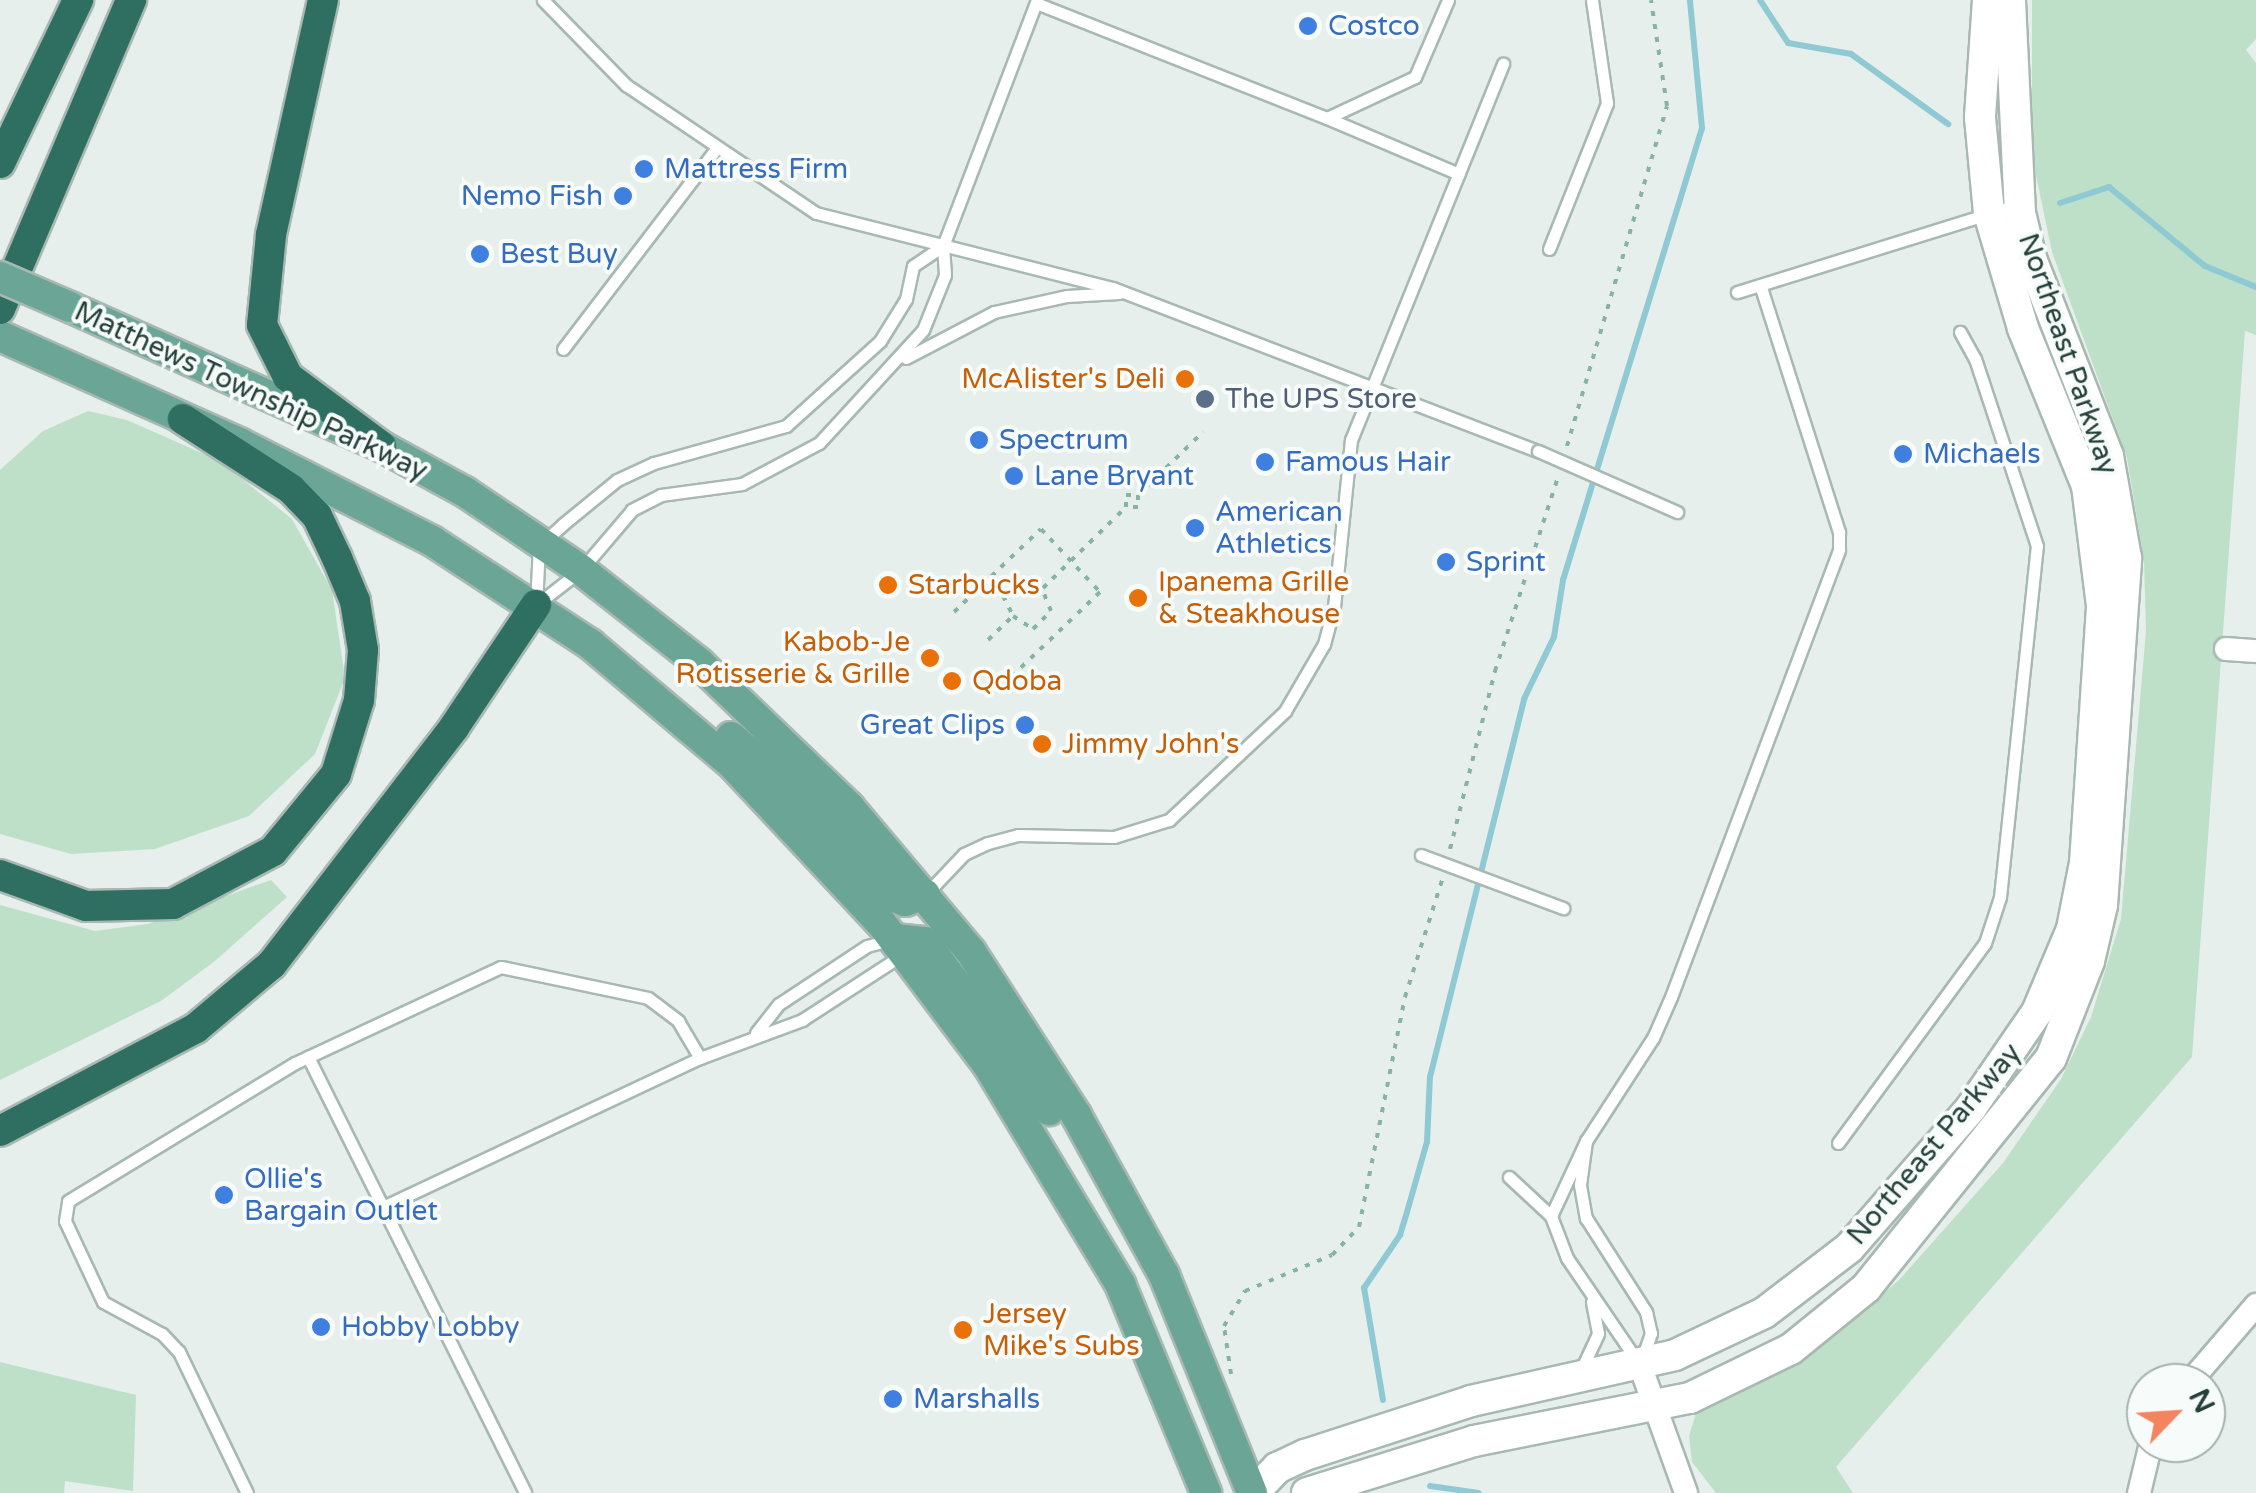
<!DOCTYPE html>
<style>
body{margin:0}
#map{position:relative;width:2256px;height:1493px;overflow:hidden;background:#e6efeb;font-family:"Varela Round",sans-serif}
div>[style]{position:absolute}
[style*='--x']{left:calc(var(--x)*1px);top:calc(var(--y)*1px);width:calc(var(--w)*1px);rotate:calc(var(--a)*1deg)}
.green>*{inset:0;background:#bfe0c8}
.stream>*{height:6px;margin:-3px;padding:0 3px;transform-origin:3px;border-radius:3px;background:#8ec9d4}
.path>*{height:4px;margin-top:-2px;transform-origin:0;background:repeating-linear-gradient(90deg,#86b3a5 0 5px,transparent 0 13px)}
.roads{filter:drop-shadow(2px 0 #a8b8b2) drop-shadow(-2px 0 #a8b8b2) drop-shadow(0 2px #a8b8b2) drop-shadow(0 -2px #a8b8b2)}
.lane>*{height:11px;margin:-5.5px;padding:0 5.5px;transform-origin:5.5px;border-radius:5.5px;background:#fff}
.street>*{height:22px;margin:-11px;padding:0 11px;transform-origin:11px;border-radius:11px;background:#fff}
.secondary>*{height:30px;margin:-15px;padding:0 15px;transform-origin:15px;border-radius:15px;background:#fff}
.primary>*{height:30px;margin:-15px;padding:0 15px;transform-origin:15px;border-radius:15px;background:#6aa596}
.highway>*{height:30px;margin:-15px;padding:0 15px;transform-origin:15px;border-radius:15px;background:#2f6f62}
.bridges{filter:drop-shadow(2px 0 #a8b8b2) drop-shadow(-2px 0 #a8b8b2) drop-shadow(0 2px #a8b8b2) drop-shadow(0 -2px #a8b8b2)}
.lane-bridge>*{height:11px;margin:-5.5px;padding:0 5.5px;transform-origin:5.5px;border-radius:5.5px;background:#fff}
.primary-bridge>*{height:30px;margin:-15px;padding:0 15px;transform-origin:15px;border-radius:15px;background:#6aa596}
.dots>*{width:28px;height:28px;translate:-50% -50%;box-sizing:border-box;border:5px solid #f7fbf9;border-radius:50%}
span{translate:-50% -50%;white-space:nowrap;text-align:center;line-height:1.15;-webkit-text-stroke:8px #f7fbf9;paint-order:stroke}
.shop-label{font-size:28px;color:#366cbe}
.left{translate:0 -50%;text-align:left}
.right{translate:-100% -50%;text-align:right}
.street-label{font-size:28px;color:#24423a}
.food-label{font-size:28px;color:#c56008}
.service-label{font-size:28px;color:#4e5e75}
.north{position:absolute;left:2126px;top:1363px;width:100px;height:100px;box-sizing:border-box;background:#f7fbf9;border:2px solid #a3b1ad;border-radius:50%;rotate:65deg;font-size:28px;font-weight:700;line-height:40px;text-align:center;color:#24423a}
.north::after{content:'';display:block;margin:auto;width:35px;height:45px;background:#f4845f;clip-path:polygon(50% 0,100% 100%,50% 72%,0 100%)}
</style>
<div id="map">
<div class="green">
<i style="clip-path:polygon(2032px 0,2256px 0,2256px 39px,2246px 50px,2256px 63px,2256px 335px,2245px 331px,2192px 1057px,1836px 1467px,1853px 1493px,1716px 1493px,1692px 1462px,1689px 1436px,1697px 1410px,1778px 1373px,1841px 1330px,1899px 1280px,2003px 1163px,2061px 1079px,2091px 1017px,2121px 919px,2146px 631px,2144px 561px,2127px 458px,2052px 252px,2032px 156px)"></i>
<i style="clip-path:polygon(88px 411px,127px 420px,220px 461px,292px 519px,332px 590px,345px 678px,315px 754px,249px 816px,155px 849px,71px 854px,0 834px,0 470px,43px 431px)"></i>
<i style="clip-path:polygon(271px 880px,287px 897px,215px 961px,161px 1001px,0 1080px,0 905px,95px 931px,148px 924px)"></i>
<i style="clip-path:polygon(0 1362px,136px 1395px,133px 1491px,65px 1481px,64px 1493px,0 1493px)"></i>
</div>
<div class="stream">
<i style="--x:1760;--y:0;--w:51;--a:56.9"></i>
<i style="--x:1788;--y:43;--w:64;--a:9.9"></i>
<i style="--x:1851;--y:54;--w:120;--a:35.8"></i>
<i style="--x:2060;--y:203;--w:52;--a:-18.1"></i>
<i style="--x:2109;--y:187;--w:124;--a:39.5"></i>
<i style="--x:2205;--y:266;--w:55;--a:22.4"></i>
<i style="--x:1383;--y:1400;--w:114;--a:-99.6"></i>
<i style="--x:1364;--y:1288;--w:64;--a:-55.8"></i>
<i style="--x:1400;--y:1235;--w:24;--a:-73"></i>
<i style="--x:1407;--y:1212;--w:73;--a:-74.1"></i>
<i style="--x:1427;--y:1142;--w:65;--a:-87.4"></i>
<i style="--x:1430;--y:1077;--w:390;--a:-76"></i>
<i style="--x:1524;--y:699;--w:69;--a:-64.2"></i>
<i style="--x:1554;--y:637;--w:58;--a:-81"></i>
<i style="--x:1563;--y:580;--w:473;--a:-72.9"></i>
<i style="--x:1702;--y:128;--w:129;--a:-95.4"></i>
<i style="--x:1430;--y:1486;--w:49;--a:8.1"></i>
</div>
<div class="path">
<i style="--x:1567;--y:446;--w:354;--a:-73.6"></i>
<i style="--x:1667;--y:106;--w:107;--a:-98.6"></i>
<i style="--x:1138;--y:495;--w:91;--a:-44.1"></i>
<i style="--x:1043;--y:588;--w:116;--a:-44.3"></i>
<i style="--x:1126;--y:507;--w:12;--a:-90"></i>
<i style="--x:1126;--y:495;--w:12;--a:0"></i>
<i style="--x:1138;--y:495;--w:12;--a:90"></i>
<i style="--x:1138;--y:507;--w:12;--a:180"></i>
<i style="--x:954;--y:612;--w:120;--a:-43.7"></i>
<i style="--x:1041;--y:529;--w:86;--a:46.9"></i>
<i style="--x:1100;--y:592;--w:122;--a:136.3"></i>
<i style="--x:988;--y:640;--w:35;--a:-44"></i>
<i style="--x:1013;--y:616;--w:24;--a:33"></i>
<i style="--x:1033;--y:629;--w:25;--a:-45"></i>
<i style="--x:1051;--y:611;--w:24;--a:-112"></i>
<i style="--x:1042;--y:589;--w:22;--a:-150"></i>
<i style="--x:1023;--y:578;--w:27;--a:138"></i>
<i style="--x:1003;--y:596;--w:22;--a:63"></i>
<i style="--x:1450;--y:849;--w:184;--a:-75.8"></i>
<i style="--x:1495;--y:671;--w:207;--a:-72"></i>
<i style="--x:1231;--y:1374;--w:49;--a:-98.3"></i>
<i style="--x:1224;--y:1326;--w:41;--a:-59"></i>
<i style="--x:1245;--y:1291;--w:94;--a:-22.5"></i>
<i style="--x:1332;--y:1255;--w:39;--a:-46"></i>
<i style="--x:1359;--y:1227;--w:235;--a:-78.7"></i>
<i style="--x:1405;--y:997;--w:126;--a:-72.4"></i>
</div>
<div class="roads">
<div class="lane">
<i style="--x:543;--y:0;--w:119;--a:45.7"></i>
<i style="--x:626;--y:85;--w:229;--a:34"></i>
<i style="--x:816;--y:213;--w:306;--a:14.2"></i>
<i style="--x:1113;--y:288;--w:455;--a:21"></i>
<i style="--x:1036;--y:3;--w:313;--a:21.6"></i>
<i style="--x:1327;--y:118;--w:97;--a:-25"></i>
<i style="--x:1415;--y:77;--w:84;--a:-66.8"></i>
<i style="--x:1327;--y:118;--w:143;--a:23"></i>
<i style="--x:943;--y:246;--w:29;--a:86"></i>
<i style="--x:945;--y:275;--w:59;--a:111.8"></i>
<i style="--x:923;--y:330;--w:154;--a:132.6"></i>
<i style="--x:819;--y:443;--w:87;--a:152"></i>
<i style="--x:742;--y:484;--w:82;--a:172.3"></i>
<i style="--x:661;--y:495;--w:33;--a:153"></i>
<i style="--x:632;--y:510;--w:79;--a:130.4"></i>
<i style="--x:581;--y:570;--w:57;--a:142.1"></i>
<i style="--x:536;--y:605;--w:59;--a:-87.1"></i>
<i style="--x:539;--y:546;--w:31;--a:-42"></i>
<i style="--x:562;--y:525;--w:71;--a:-39.3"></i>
<i style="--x:617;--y:480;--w:41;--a:-24.7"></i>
<i style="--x:654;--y:463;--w:137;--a:-15.7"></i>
<i style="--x:786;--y:426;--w:127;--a:-42.1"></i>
<i style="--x:880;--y:341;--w:49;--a:-58.2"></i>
<i style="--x:906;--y:299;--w:34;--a:-78"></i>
<i style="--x:913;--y:266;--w:36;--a:-34"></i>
<i style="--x:943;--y:246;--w:263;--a:-69.1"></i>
<i style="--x:1549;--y:249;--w:157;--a:-68.3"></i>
<i style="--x:1607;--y:103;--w:104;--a:-98.3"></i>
<i style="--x:1737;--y:292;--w:295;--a:-17.3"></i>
<i style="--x:563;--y:349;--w:252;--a:-52.6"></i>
<i style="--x:906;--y:358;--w:99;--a:-27.6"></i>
<i style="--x:994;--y:312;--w:75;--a:-12.4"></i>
<i style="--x:1067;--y:296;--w:52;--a:-3.3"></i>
<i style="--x:926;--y:894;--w:55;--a:-46.5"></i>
<i style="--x:964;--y:854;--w:26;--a:-25"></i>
<i style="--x:988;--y:843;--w:31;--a:-15"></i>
<i style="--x:1018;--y:835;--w:96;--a:1.2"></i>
<i style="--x:1114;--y:837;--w:58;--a:-17.2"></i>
<i style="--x:1169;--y:820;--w:159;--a:-43.2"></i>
<i style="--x:1285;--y:711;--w:78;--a:-59.8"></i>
<i style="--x:1324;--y:644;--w:38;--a:-75"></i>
<i style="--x:1334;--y:607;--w:168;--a:-84.2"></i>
<i style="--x:1351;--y:440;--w:406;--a:-68"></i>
<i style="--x:756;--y:1033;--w:37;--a:-52"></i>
<i style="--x:779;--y:1004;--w:105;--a:-33.4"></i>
<i style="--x:867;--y:946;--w:23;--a:-15"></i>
<i style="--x:308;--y:1057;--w:487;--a:63.5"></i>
<i style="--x:1586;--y:1141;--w:123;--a:-57"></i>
<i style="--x:1653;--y:1038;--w:45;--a:-66.3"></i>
<i style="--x:1671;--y:997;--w:478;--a:-69.4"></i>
<i style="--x:1839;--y:549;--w:17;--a:-90"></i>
<i style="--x:1839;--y:532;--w:259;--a:-107.7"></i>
<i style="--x:1586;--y:1141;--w:44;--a:97.8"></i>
<i style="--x:1580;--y:1185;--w:34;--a:80"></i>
<i style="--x:1586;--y:1218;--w:112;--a:57.4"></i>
<i style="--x:1646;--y:1312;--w:22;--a:77"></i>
<i style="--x:1651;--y:1333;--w:34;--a:109"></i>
<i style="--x:1640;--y:1365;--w:130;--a:-124.3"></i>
<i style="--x:1567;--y:1258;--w:45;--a:-110.9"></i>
<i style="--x:1551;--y:1216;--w:83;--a:-65"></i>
<i style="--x:1838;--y:1143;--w:248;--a:-53.7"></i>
<i style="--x:1985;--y:943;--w:48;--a:-71.9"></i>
<i style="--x:2000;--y:897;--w:353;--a:-84"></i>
<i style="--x:2037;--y:546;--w:197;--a:-108.3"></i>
<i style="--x:1975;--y:359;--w:31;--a:-119"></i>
<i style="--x:1509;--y:1177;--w:57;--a:42.9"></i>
<i style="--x:383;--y:1207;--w:350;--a:-25.2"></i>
<i style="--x:700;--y:1058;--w:109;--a:-20.4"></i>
<i style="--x:802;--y:1020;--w:119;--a:-33"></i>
<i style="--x:1582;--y:1368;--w:38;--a:-65"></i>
<i style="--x:1598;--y:1333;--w:32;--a:-101"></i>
<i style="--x:247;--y:1493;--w:157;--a:-115.7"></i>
<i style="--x:179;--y:1352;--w:25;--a:-133"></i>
<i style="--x:162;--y:1334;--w:67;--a:-151.5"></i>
<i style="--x:103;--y:1302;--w:89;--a:-115.1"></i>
<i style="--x:65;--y:1221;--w:20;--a:-81"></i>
<i style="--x:68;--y:1201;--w:266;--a:-31.3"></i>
<i style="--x:295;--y:1063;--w:227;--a:-25"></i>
<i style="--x:501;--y:967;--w:150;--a:11.9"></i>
<i style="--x:648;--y:998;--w:38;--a:37"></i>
<i style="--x:678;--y:1021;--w:43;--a:59.3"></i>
</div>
<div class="street">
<i style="--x:2226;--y:649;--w:30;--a:4"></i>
<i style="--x:1640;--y:1365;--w:136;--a:70.2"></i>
<i style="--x:2189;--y:1383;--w:103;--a:-49.3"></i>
<i style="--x:2139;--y:1493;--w:51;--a:-76.5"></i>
</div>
<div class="secondary">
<i style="--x:1253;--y:1493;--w:35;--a:-46"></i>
<i style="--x:1277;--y:1468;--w:31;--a:-25"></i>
<i style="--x:1305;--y:1455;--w:175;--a:-18"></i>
<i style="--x:1471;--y:1401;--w:209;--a:-12.7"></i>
<i style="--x:1675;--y:1355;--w:98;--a:-25.3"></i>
<i style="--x:1764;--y:1313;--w:107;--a:-37.4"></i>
<i style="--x:1849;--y:1248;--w:186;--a:-48.9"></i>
<i style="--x:1971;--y:1108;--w:116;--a:-55.5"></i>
<i style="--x:2037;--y:1012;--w:90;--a:-67.1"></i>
<i style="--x:2072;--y:929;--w:67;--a:-78.9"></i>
<i style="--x:2085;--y:863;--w:258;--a:-86.2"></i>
<i style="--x:2102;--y:606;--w:121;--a:-97.1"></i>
<i style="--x:2087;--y:486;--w:170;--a:-112.1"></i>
<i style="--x:2023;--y:328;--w:120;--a:-106.5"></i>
<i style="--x:1989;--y:213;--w:96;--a:-95.4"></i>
<i style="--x:1980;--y:117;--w:117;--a:-86.1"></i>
<i style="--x:1307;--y:1493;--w:175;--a:-17.3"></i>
<i style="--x:1474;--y:1441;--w:220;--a:-11.3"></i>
<i style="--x:1690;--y:1398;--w:112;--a:-25.9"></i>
<i style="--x:1791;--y:1349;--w:97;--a:-39.1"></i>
<i style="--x:1866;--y:1288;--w:295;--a:-51.2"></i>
<i style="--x:2051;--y:1058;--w:104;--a:-68.6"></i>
<i style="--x:2089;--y:961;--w:57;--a:-76.9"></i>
<i style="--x:2102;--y:905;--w:348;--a:-86"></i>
<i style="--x:2126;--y:558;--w:104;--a:-100"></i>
<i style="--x:2108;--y:456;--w:212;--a:-111.3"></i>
<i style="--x:2031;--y:259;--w:47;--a:-103.4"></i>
<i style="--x:2020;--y:213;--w:213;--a:-92.7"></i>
</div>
<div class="primary">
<i style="--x:70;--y:307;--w:341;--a:24.1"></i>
<i style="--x:381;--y:446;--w:96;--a:28.7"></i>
<i style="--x:465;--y:492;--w:140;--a:33.9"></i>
<i style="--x:581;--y:570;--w:150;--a:38.2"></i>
<i style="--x:699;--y:663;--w:208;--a:43.8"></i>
<i style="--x:849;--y:807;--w:189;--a:49.9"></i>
<i style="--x:971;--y:952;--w:194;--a:57.2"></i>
<i style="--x:1076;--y:1115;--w:183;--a:61.2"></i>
<i style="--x:1164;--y:1275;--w:235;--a:68"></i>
<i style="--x:0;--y:336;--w:264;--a:24.1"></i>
<i style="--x:241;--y:444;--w:214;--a:26.9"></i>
<i style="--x:432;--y:541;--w:189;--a:33.1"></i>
<i style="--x:590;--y:644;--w:187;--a:40.2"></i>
<i style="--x:733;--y:765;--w:218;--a:46.9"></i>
<i style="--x:882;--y:924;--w:176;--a:53.1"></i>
<i style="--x:988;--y:1065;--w:256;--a:58.9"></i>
<i style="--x:1120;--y:1284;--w:226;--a:67.6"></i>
<i style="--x:731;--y:737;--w:76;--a:40.2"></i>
<i style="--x:789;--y:786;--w:149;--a:47.2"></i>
<i style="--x:890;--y:895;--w:16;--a:22"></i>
<i style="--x:905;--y:901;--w:21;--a:-19"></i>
<i style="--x:895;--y:939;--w:30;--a:6"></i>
<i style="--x:925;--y:942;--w:209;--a:53.6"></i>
</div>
<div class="highway">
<i style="--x:323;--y:0;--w:241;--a:102.5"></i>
<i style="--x:271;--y:235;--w:90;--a:95.7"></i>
<i style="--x:262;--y:325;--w:58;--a:63.4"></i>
<i style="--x:288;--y:377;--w:116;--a:36.6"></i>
<i style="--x:0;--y:163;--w:181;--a:-64.4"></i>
<i style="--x:0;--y:309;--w:336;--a:-67"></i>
<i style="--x:0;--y:875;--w:91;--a:19.8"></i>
<i style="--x:86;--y:906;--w:87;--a:-1.3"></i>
<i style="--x:173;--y:904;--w:113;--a:-27.9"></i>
<i style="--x:273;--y:851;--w:99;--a:-50.7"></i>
<i style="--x:336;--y:774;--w:77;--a:-72.7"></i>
<i style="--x:359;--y:700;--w:50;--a:-85.4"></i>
<i style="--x:363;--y:650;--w:50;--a:-99.3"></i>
<i style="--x:355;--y:601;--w:47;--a:-112.7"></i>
<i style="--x:337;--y:558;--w:47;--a:-115.5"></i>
<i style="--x:317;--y:516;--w:37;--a:-134"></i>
<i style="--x:291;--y:489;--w:129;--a:-147.1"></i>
<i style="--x:0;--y:1131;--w:221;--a:-27.7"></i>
<i style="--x:196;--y:1028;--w:99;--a:-40.1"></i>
<i style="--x:272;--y:964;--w:300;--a:-52.4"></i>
<i style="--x:455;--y:726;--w:146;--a:-56.2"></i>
</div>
</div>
<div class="bridges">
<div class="lane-bridge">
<i style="--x:1538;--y:451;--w:152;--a:23.7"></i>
<i style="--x:1421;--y:855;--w:152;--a:20.5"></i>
</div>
<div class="primary-bridge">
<i style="--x:0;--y:277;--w:76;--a:23.2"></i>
</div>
</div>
<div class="dots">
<i style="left:1308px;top:26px;background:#3f7fe0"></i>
<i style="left:644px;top:169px;background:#3f7fe0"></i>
<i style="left:623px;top:196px;background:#3f7fe0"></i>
<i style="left:480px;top:254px;background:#3f7fe0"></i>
<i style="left:1185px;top:379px;background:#e8710a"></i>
<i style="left:1205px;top:399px;background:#5c6f8a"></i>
<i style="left:979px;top:440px;background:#3f7fe0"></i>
<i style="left:1903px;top:454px;background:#3f7fe0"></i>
<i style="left:1265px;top:462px;background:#3f7fe0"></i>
<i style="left:1014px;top:476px;background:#3f7fe0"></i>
<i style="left:1195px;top:528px;background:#3f7fe0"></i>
<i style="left:1446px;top:562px;background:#3f7fe0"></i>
<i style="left:888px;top:585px;background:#e8710a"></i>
<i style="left:1138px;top:598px;background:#e8710a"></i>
<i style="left:930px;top:658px;background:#e8710a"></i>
<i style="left:952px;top:681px;background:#e8710a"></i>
<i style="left:1025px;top:725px;background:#3f7fe0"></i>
<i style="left:1042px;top:744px;background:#e8710a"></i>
<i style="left:224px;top:1195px;background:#3f7fe0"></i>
<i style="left:321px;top:1327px;background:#3f7fe0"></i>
<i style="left:963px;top:1330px;background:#e8710a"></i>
<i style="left:893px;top:1399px;background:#3f7fe0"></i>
</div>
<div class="shop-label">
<span class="left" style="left:1328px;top:26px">Costco</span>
<span class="left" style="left:664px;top:169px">Mattress Firm</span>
<span class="right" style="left:603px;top:196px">Nemo Fish</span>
<span class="left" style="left:500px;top:254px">Best Buy</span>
<span class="left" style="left:999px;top:440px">Spectrum</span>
<span class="left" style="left:1923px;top:454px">Michaels</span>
<span class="left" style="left:1285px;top:462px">Famous Hair</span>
<span class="left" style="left:1034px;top:476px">Lane Bryant</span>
<span class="left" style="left:1215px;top:528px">American<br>Athletics</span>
<span class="left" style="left:1466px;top:562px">Sprint</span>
<span class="right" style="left:1005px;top:725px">Great Clips</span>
<span class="left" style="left:244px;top:1195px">Ollie's<br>Bargain Outlet</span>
<span class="left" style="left:341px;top:1327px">Hobby Lobby</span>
<span class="left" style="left:913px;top:1399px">Marshalls</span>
</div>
<div class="street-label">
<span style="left:2068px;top:354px;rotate:71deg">Northeast Parkway</span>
<span style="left:251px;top:391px;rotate:25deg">Matthews Township Parkway</span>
<span style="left:1934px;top:1144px;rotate:-50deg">Northeast Parkway</span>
</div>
<div class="food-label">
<span class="right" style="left:1165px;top:379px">McAlister's Deli</span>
<span class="left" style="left:1158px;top:598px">Ipanema Grille<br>&amp; Steakhouse</span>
<span class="left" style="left:908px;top:585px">Starbucks</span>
<span class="right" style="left:910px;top:658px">Kabob-Je<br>Rotisserie &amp; Grille</span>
<span class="left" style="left:972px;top:681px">Qdoba</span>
<span class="left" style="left:1062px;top:744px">Jimmy John's</span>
<span class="left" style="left:983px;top:1330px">Jersey<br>Mike's Subs</span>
</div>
<div class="service-label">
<span class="left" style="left:1225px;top:399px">The UPS Store</span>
</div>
<div class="north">N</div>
</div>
